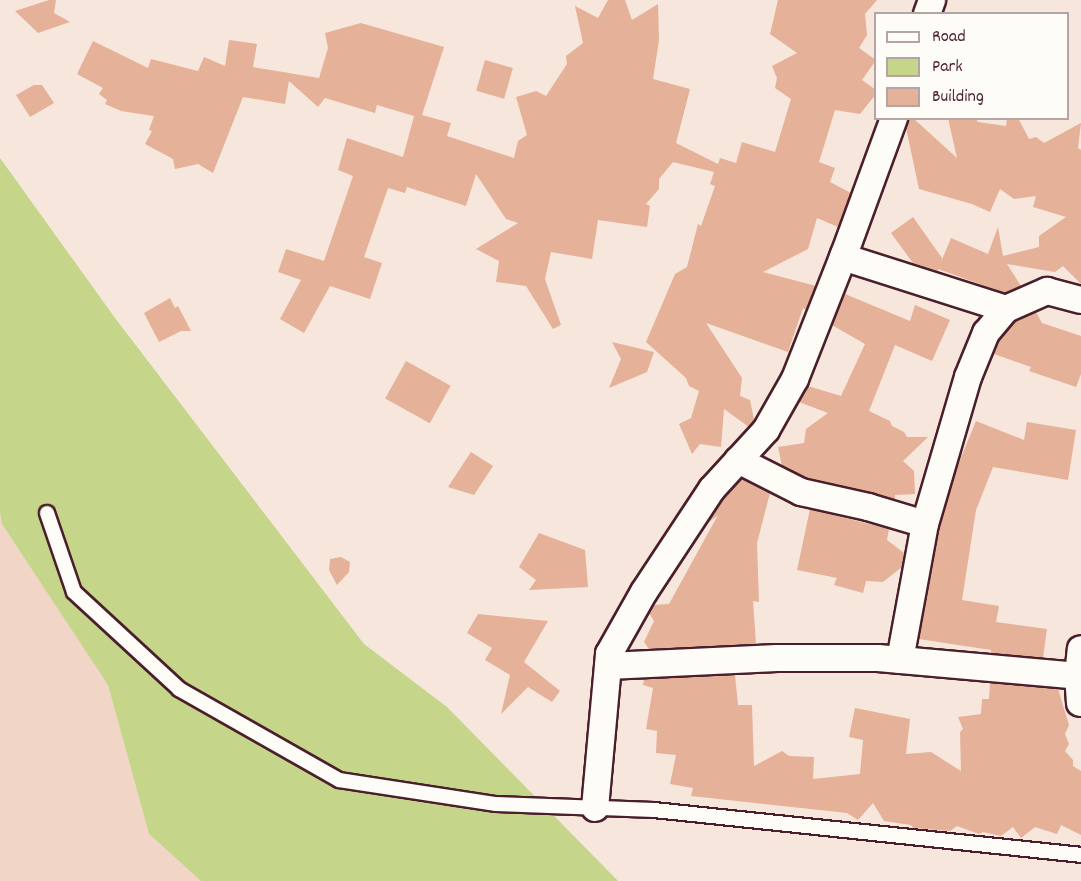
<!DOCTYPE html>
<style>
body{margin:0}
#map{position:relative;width:1081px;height:881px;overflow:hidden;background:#f6e6db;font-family:Dekko,sans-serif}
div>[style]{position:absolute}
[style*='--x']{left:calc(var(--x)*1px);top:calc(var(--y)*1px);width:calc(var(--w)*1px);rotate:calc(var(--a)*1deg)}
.built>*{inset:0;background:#f1d6c7}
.green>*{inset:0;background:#c5d58a}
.building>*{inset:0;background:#e5b199;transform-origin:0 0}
.roads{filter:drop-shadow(2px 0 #4a1f2b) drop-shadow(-2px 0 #4a1f2b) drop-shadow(0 2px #4a1f2b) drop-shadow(0 -2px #4a1f2b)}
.lane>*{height:14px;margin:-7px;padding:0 7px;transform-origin:7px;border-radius:7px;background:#fdfcf7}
.street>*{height:26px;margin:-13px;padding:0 13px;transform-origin:13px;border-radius:13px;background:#fdfcf7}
span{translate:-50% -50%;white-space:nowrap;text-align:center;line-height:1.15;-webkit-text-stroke:4.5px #fdfcf7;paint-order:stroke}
.legend{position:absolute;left:874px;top:12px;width:195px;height:108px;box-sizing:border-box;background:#fdfcf7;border:2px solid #b5a4a5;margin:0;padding:8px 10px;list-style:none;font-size:18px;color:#4a1f2b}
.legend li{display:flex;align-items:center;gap:12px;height:30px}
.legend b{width:30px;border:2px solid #b5a4a5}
</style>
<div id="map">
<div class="built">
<i style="clip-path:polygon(0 512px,3px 524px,108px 685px,149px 834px,201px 881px,0 881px)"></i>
</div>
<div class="green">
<i style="clip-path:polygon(0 158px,115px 318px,364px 644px,447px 707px,618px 881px,201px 881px,149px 834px,108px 685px,2px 524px,0 512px)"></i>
</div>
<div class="building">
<i style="clip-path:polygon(49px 0,56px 0,54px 13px,70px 22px,38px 33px,15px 11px)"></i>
<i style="clip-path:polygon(608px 0,625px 0,632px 20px,658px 4px,659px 40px,653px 79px,690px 89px,676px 143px,718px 164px,720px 158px,736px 163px,742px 142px,775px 152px,791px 99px,775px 88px,777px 78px,772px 66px,797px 53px,770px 34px,778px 0,877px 0,865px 14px,867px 35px,859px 48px,876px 60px,862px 80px,876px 90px,876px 94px,860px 114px,835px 110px,819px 162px,835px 168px,830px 182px,851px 193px,838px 227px,817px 218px,808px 249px,763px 272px,816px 286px,806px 310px,803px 308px,788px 352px,706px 323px,742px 378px,740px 396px,750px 400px,754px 420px,749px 427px,724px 409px,721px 447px,700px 444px,692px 454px,679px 424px,691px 418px,699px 391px,689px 386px,686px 378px,646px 342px,675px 274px,687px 267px,698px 224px,701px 226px,715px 186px,710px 184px,714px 172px,673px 162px,659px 179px,659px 189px,646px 204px,650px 206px,647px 227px,598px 220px,592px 259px,551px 252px,545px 279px,561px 325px,553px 329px,526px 286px,496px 282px,499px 261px,476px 249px,518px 223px,506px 219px,476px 174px,466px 206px,407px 187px,405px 193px,388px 188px,364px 257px,382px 263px,370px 299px,330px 286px,304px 333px,280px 319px,301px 280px,278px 272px,286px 249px,324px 261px,353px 176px,338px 170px,347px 138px,403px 157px,414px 116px,377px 105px,375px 113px,325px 98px,318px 107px,289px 81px,285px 104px,243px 97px,213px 173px,198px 164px,175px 169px,173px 159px,145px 144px,152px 131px,149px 130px,154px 116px,121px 111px,105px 104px,107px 100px,99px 94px,103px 88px,77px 74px,93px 41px,148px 68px,151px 59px,198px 71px,204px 57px,225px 66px,229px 40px,257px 44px,253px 67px,319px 78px,328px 48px,325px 33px,361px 23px,444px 47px,422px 115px,451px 123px,447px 136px,514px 158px,518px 141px,527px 135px,516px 97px,536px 91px,546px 96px,567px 64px,566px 56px,583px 43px,575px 6px,598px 18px)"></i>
<i style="left:485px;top:60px;width:29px;height:32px;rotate:16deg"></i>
<i style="clip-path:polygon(34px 85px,42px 85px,54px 103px,30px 117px,16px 95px)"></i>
<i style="clip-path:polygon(909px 118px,913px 118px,957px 158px,948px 118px,975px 118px,978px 122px,1006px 126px,1007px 118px,1018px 118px,1029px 139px,1036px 137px,1044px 143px,1081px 123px,1078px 148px,1081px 150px,1081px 284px,1063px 266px,1055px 272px,1007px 264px,1021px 286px,1005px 293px,938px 269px,938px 271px,913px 263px,891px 233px,913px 217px,942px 258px,941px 262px,951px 238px,988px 254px,998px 227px,1003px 256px,1039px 247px,1039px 236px,1066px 217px,1033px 207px,1036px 196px,1014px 199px,1000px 189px,990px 212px,972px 204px,919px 189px,906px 128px)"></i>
<i style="clip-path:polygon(845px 294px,910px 321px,915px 305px,950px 320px,932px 361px,895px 345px,869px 411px,890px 421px,892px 426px,904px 432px,907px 437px,928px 437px,903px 461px,914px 471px,915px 494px,895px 495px,895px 499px,806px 478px,782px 466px,778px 447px,804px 443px,806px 429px,828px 413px,799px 402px,808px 386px,841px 396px,865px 344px,832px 325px)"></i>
<i style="clip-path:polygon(170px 298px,175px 308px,178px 306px,191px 331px,181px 331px,159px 342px,144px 313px)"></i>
<i style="clip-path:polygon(1036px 312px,1042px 323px,1081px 336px,1081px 374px,1076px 387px,1029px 371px,1031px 367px,994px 354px,999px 341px,1015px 321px)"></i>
<i style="clip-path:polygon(612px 342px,654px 352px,647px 372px,609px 388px,621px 359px)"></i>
<i style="left:406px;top:361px;width:51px;height:43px;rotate:29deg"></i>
<i style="clip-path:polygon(976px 421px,1024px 440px,1027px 422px,1076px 430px,1068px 480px,993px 467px,976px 510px,962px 600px,999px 606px,996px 622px,1047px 629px,1043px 658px,991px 653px,991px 650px,919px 639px,940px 527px,957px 467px)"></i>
<i style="clip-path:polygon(471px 452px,493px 466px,474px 495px,448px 487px)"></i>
<i style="clip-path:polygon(742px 479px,770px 493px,757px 543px,759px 602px,753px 601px,756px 644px,649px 649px,644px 642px,654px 621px,649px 613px,654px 605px,669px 604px,718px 515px,708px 523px,724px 498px)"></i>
<i style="clip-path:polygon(810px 509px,889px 529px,887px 540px,904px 553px,902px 567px,883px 582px,866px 581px,863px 593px,834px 585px,837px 578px,797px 570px)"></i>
<i style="clip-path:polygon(539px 533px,585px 550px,588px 587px,529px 590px,536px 580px,519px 567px)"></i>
<i style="clip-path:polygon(341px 557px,350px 562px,349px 572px,337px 585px,329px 570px,330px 559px)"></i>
<i style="clip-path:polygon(478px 614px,548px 621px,524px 662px,560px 691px,552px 702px,528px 687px,501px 714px,510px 675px,485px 660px,492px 648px,467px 633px)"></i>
<i style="clip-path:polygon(735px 675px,738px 705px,752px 705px,754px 766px,782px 751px,789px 756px,814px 757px,813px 779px,860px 774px,863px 740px,849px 737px,855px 708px,910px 719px,906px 754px,931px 752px,961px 771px,960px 732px,963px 729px,958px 717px,981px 714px,982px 699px,989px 699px,990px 683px,1058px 689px,1069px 725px,1065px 734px,1069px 744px,1065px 751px,1073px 760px,1073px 766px,1081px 771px,1081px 835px,1061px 825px,1057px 834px,1035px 827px,1021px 838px,1013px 827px,1001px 836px,983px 832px,979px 834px,957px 826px,950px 831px,913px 828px,911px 825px,884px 821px,873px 803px,858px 820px,847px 813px,691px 796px,693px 788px,670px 784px,676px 755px,656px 753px,657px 731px,646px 729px,653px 688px,643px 685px,644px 679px)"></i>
</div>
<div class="roads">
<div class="lane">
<i style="--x:47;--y:513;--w:83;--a:71.1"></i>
<i style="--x:74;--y:592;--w:143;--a:42.7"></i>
<i style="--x:179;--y:689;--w:184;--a:29.6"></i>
<i style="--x:339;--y:780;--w:159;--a:8.7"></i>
<i style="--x:496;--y:804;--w:158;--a:2.2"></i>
<i style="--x:654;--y:810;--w:429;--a:6"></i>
</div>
<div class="street">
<i style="--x:927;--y:14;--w:15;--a:-70"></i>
<i style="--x:843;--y:257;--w:171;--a:17.7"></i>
<i style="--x:738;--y:460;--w:71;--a:26.9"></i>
<i style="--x:801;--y:492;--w:69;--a:12.6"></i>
<i style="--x:868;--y:507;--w:59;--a:16.6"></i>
<i style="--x:900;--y:660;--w:138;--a:-79.6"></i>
<i style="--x:925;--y:524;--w:153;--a:-73.7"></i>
<i style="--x:968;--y:377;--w:48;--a:-67.8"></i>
<i style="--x:986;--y:333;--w:31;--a:-50"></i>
<i style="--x:1006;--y:309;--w:45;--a:-23.7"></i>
<i style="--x:1047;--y:291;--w:35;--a:15"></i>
<i style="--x:608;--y:666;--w:169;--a:-2.7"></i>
<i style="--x:777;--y:658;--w:101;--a:0"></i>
<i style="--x:878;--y:658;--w:201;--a:5.1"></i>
<i style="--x:1080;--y:703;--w:27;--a:-94"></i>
<i style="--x:1078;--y:676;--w:27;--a:-84"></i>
<i style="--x:595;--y:808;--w:155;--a:-84.8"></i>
<i style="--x:609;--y:654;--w:71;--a:-60.6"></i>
<i style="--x:644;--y:592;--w:123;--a:-56.6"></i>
<i style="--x:712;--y:489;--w:80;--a:-47.5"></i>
<i style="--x:766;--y:430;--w:59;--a:-60.4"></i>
<i style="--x:795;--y:379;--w:136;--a:-68.5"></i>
<i style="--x:845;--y:252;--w:143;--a:-69.9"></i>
</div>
</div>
<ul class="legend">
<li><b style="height:8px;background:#fdfcf7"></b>Road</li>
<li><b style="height:16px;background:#c5d58a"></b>Park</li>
<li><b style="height:16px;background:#e5b199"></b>Building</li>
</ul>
</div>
